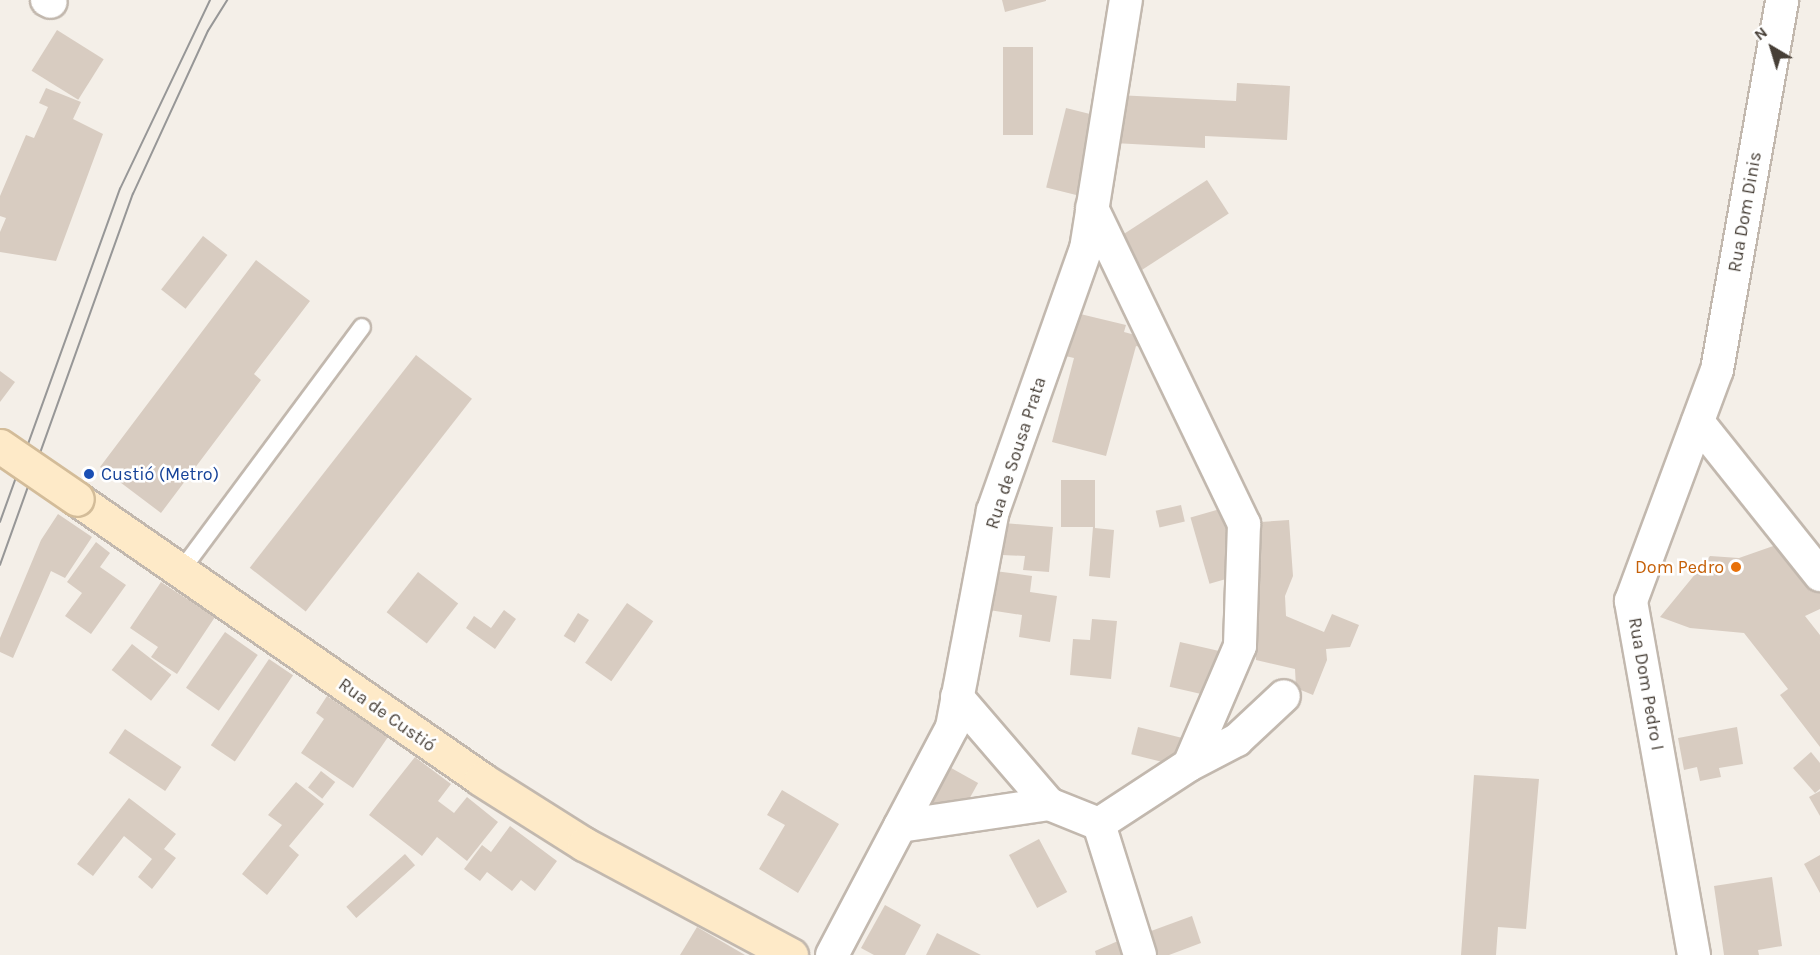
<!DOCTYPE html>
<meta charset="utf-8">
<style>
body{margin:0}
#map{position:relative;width:1820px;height:955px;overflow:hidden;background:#f4efe8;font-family:Karla,sans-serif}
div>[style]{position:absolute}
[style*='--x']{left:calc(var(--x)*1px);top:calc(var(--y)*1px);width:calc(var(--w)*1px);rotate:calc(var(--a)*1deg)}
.building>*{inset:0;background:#d8ccc1;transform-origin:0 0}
.roads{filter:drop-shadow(2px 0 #c2b8ae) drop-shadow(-2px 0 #c2b8ae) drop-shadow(0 2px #c2b8ae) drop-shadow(0 -2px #c2b8ae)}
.lane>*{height:16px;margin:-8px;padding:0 8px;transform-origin:8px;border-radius:8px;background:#fff}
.street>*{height:32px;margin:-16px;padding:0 16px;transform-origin:16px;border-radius:16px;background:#fff}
.secondary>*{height:33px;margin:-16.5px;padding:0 16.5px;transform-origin:16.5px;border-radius:16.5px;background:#feeac8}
.tram>*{height:1.5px;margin:-0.75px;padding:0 0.75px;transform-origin:0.75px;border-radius:0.75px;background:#979797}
.bridges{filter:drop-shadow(2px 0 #d3bc99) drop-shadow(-2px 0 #d3bc99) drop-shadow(0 2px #d3bc99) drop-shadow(0 -2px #d3bc99)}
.secondary-bridge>*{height:33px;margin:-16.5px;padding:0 16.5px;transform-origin:16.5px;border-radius:16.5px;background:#feeac8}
.dots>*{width:16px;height:16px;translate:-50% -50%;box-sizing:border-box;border:3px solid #fff;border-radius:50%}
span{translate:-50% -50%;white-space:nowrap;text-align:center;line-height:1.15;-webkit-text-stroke:5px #fff;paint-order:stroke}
.street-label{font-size:18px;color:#473f37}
.transit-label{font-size:18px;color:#164399}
.left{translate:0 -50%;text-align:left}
.food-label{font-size:18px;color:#c56008}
.right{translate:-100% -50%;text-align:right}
.north{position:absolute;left:1742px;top:18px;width:60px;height:60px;-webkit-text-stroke:4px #fff;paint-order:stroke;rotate:322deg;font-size:16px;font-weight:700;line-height:24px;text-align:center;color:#473f37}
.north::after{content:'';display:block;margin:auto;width:21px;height:27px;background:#473f37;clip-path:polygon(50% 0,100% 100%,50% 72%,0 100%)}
</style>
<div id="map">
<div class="building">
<i style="clip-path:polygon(1002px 0,1046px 0,1046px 1px,1005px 12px)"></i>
<i style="left:57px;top:30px;width:55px;height:48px;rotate:32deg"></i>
<i style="left:1003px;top:47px;width:30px;height:88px"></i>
<i style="clip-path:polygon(1237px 83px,1290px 86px,1287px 140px,1205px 136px,1205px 148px,1114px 143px,1117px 95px,1236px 101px)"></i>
<i style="clip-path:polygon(46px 88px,81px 102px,73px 119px,103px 134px,56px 261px,0 252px,0 232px,6px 218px,0 216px,0 196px,26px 135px,34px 138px,48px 107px,39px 103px)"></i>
<i style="left:1066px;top:108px;width:33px;height:82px;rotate:14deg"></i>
<i style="left:1207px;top:180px;width:40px;height:118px;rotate:57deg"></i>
<i style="left:203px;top:236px;width:31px;height:68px;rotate:38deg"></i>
<i style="clip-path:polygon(256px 260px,310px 301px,254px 374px,261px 380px,161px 513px,100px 467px)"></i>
<i style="clip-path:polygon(1072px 312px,1126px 325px,1124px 332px,1150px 339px,1148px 349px,1136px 346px,1106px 456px,1052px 442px,1074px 358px,1061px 355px)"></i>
<i style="left:416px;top:355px;width:71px;height:270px;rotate:38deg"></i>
<i style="clip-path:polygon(0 371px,15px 382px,0 402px)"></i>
<i style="clip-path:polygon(1061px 480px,1095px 480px,1095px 528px,1114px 530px,1110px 578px,1089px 576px,1093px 527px,1061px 527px)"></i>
<i style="left:1181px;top:505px;width:17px;height:26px;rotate:77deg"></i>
<i style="left:1227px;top:507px;width:69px;height:38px;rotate:74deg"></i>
<i style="clip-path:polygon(58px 514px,92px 537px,65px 578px,51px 571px,13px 658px,0 652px,0 638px,41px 540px)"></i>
<i style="clip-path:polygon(1289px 520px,1293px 576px,1285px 596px,1286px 616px,1324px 632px,1332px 614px,1359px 625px,1350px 647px,1326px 649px,1327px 660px,1313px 695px,1296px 688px,1295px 669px,1256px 660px,1246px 523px)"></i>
<i style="clip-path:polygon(1004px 523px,1053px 527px,1049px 572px,1023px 570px,1025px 556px,1002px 555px)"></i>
<i style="clip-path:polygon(96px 542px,110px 553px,100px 567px,126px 585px,91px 634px,65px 616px,82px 593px,67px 582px)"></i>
<i style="clip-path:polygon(1779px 544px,1820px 592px,1820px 609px,1805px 616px,1820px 635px,1820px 747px,1780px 695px,1788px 689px,1744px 633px,1690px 628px,1660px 617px,1710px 556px,1739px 558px)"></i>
<i style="clip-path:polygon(995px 571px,1032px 576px,1030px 592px,1057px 596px,1050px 642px,1019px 637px,1022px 615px,989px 610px)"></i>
<i style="left:418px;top:572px;width:51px;height:51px;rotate:38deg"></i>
<i style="clip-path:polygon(161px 582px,215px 617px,177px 674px,151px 657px,158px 647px,130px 628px)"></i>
<i style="left:627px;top:603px;width:32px;height:73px;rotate:35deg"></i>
<i style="clip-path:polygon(504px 610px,516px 619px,495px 649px,466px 628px,474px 616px,491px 628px)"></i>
<i style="left:578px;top:613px;width:13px;height:27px;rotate:32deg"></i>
<i style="clip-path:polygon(1092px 619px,1117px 621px,1111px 679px,1070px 675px,1073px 639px,1090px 640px)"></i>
<i style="left:225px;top:632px;width:40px;height:68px;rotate:35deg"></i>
<i style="left:1180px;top:642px;width:48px;height:46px;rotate:13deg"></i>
<i style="left:132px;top:644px;width:50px;height:33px;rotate:38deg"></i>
<i style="left:269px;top:659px;width:29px;height:104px;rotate:34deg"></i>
<i style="clip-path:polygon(327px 696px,388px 737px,353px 788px,301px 753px,324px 719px,316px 713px)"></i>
<i style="left:1138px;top:727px;width:49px;height:28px;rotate:14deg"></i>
<i style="clip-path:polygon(1737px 727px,1743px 764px,1719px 768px,1721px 777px,1700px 781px,1697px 767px,1684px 770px,1678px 738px)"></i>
<i style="left:125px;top:729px;width:68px;height:29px;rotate:34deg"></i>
<i style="clip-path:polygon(1811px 752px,1820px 763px,1820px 789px,1815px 793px,1793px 768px)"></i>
<i style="clip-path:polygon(415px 757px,451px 784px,438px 801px,454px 813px,467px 797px,498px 822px,467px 861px,437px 837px,422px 856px,369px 815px)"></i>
<i style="left:944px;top:764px;width:39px;height:42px;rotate:29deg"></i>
<i style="left:321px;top:771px;width:18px;height:21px;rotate:38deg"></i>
<i style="clip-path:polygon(1474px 775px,1539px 779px,1526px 929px,1498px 927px,1496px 955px,1461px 955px)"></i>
<i style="clip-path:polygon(296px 782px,324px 804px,289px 846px,299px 855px,267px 895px,242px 874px,282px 825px,268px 815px)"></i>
<i style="clip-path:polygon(782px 790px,839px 824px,798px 893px,759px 869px,785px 825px,767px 815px)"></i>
<i style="clip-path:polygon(1820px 791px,1820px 816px,1809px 797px)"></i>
<i style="clip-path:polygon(129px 798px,176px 834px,164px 849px,176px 858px,152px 889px,138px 877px,152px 859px,124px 836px,93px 876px,77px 864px)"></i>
<i style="clip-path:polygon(510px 826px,557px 861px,535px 891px,521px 880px,512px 891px,487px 872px,480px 881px,464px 869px,482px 845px,491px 852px)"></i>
<i style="left:1039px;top:839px;width:60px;height:34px;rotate:62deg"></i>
<i style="left:405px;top:854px;width:15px;height:79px;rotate:48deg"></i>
<i style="clip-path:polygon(1820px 855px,1820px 893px,1804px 864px)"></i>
<i style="clip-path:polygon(1772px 877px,1782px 946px,1758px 950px,1759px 955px,1724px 955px,1714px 886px)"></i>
<i style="clip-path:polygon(885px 905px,921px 925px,905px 955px,874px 955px,861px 948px)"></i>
<i style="clip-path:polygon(1192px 916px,1201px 943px,1169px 955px,1138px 955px,1132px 938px)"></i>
<i style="clip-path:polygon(697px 927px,745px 955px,680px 955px)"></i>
<i style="clip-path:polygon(937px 933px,981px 955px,926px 955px)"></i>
<i style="clip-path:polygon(1118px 941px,1124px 955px,1096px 955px,1095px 951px)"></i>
</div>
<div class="roads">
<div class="lane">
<i style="--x:180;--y:572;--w:305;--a:-53.4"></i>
</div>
<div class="street">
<i style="--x:47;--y:0;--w:4;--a:27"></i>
<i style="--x:1092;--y:208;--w:351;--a:64.3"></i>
<i style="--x:1244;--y:524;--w:122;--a:91.9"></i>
<i style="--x:1240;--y:646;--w:129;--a:113.2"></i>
<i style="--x:1189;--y:765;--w:108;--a:146.8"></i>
<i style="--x:1099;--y:824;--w:137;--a:72.6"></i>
<i style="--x:1698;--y:422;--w:196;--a:51.4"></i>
<i style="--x:957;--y:697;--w:141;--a:49.3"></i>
<i style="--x:1049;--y:804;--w:54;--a:21.8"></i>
<i style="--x:1189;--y:765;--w:54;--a:-27.5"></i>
<i style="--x:1237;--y:740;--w:64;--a:-43.1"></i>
<i style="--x:900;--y:826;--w:151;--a:-8.4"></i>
<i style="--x:832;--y:955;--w:258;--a:-62.2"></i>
<i style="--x:952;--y:727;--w:220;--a:-79.3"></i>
<i style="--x:993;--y:511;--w:278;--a:-70.5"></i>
<i style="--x:1086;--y:249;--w:252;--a:-80.9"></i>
<i style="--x:1694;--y:955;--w:360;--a:-100.1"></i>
<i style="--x:1631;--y:601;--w:246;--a:-69.6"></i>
<i style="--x:1717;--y:370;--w:376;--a:-80"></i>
</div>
<div class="secondary">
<i style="--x:77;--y:499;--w:492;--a:34.7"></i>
<i style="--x:481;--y:779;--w:122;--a:32.3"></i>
<i style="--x:584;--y:844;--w:235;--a:28.2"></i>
</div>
</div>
<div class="tram">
<i style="--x:0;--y:522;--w:354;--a:-70.2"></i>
<i style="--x:120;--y:189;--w:209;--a:-64.5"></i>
<i style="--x:0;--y:565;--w:394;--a:-70.3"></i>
<i style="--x:133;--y:194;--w:179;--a:-65.3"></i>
<i style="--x:208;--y:31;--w:36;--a:-58"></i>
</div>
<div class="bridges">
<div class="secondary-bridge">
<i style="--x:0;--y:446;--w:93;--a:34.5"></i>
</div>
</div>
<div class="dots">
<i style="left:89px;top:474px;background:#1a4fb4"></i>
<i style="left:1736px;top:567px;background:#e8710a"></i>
</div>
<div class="street-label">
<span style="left:1745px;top:212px;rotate:-80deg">Rua Dom Dinis</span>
<span style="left:1016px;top:453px;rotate:-72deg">Rua de Sousa Prata</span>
<span style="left:1646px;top:684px;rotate:80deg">Rua Dom Pedro I</span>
<span style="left:387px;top:715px;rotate:35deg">Rua de Custió</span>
</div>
<div class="transit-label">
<span class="left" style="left:101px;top:474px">Custió (Metro)</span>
</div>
<div class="food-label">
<span class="right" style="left:1724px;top:567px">Dom Pedro</span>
</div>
<div class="north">N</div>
</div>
